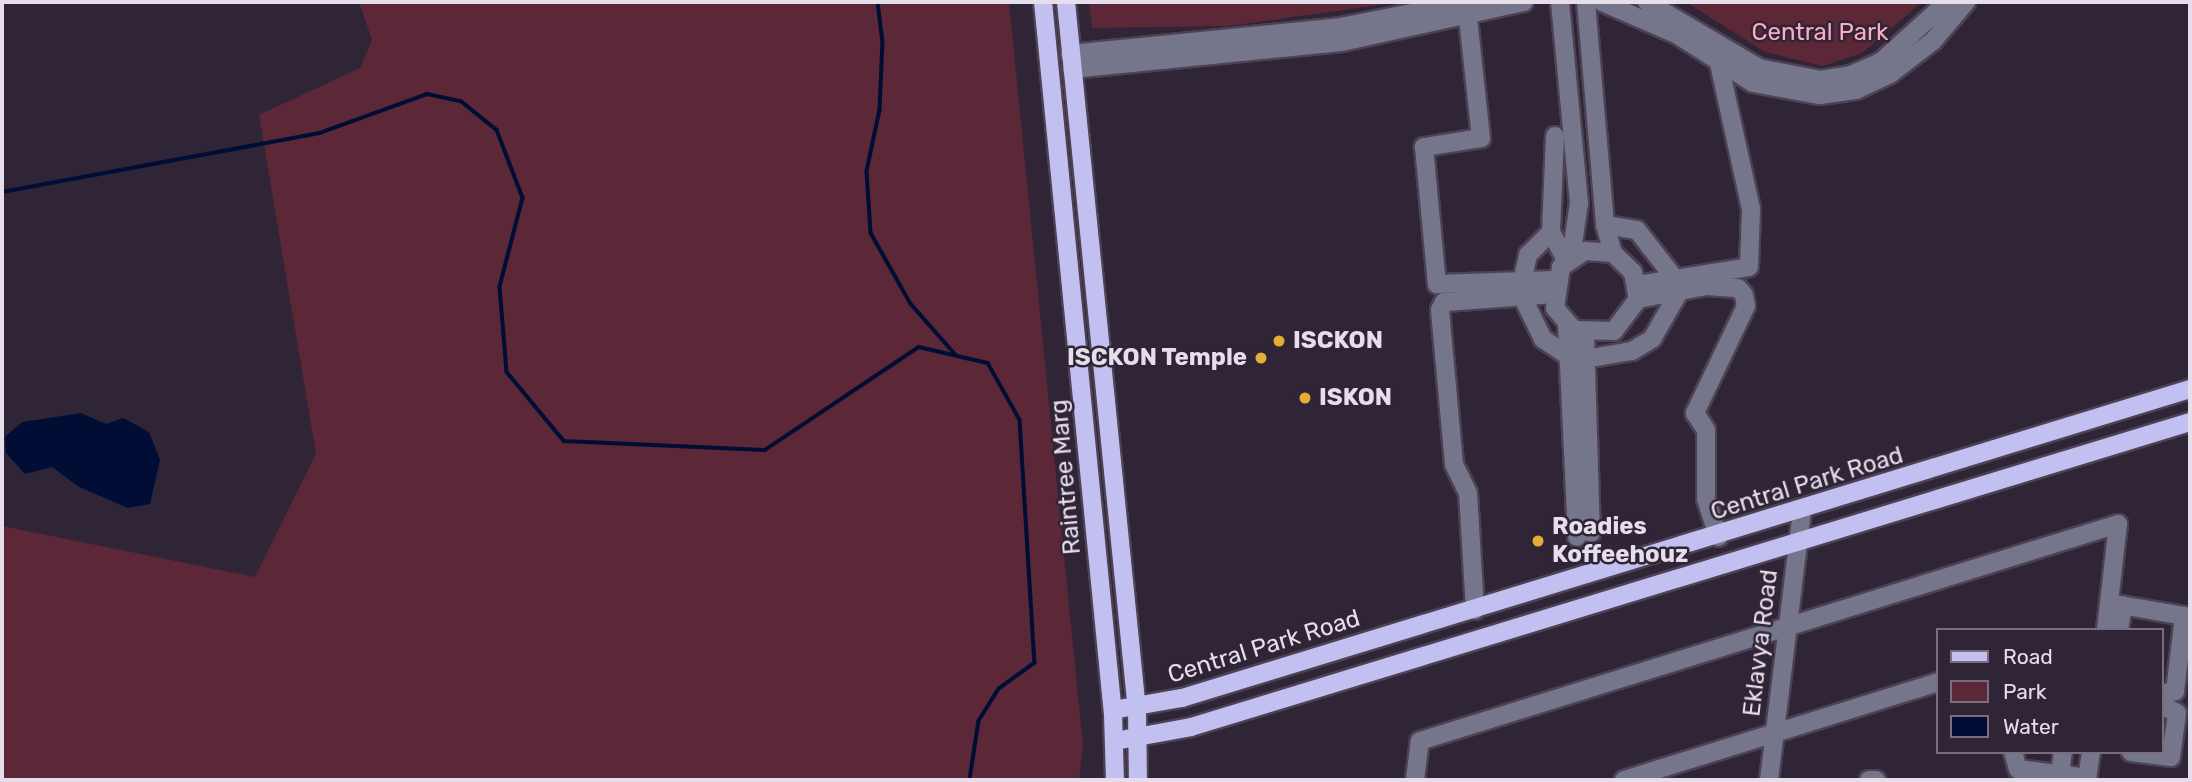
<!DOCTYPE html>
<style>
body{margin:0}
#map{position:relative;width:2192px;height:782px;overflow:hidden;background:#302437;font-family:Rubik,sans-serif}
div>[style]{position:absolute}
[style*='--x']{left:calc(var(--x)*1px);top:calc(var(--y)*1px);width:calc(var(--w)*1px);rotate:calc(var(--a)*1deg)}
.green>*{inset:0;background:#5c2736}
.water>*{inset:0;background:#000d34}
.stream>*{height:3.5px;margin:-1.75px;padding:0 1.75px;transform-origin:1.75px;border-radius:1.75px;background:#000d34}
.roads{filter:drop-shadow(2px 0 #4d4254) drop-shadow(-2px 0 #4d4254) drop-shadow(0 2px #4d4254) drop-shadow(0 -2px #4d4254)}
.minor>*{height:18px;margin:-9px;padding:0 9px;transform-origin:9px;border-radius:9px;background:#75758c}
.major>*{height:18px;margin:-9px;padding:0 9px;transform-origin:9px;border-radius:9px;background:#c2c0f1}
.dots>*{width:19px;height:19px;translate:-50% -50%;box-sizing:border-box;border:4px solid #302437;border-radius:50%}
span{translate:-50% -50%;white-space:nowrap;text-align:center;line-height:1.15;-webkit-text-stroke:5px #302437;paint-order:stroke}
.park-label{font-size:24px;color:#f8aebe}
.poi-label{font-size:24px;color:#e6deea;font-weight:700}
.left{translate:0 -50%;text-align:left}
.right{translate:-100% -50%;text-align:right}
.street-label{font-size:24px;color:#e6deea}
.frame{position:absolute;inset:0;border:4px solid #e6deea;pointer-events:none}
.legend{position:absolute;left:1936px;top:628px;width:228px;height:126px;box-sizing:border-box;background:#302437;border:2px solid #796e7f;margin:0;padding:9px 12px;list-style:none;font-size:21px;color:#e6deea}
.legend li{display:flex;align-items:center;gap:14px;height:35px}
.legend b{width:35px;border:2px solid #796e7f}
</style>
<div id="map">
<div class="green">
<i style="clip-path:polygon(359px 2px,1009px 2px,1083px 746px,1079px 780px,2px 780px,2px 526px,255px 577px,316px 454px,259px 115px,360px 68px,372px 40px)"></i>
<i style="clip-path:polygon(1089px 2px,1401px 2px,1229px 26px,1092px 28px)"></i>
<i style="clip-path:polygon(1686px 2px,1922px 2px,1862px 53px,1823px 66px,1765px 52px)"></i>
</div>
<div class="water">
<i style="clip-path:polygon(81px 413px,106px 424px,123px 418px,149px 432px,160px 460px,150px 504px,128px 508px,79px 487px,52px 467px,25px 474px,6px 453px,5px 437px,22px 422px)"></i>
</div>
<div class="stream">
<i style="--x:878;--y:2;--w:39;--a:83"></i>
<i style="--x:883;--y:41;--w:69;--a:92.5"></i>
<i style="--x:880;--y:110;--w:62;--a:102"></i>
<i style="--x:867;--y:171;--w:62;--a:86.3"></i>
<i style="--x:871;--y:233;--w:81;--a:60.6"></i>
<i style="--x:911;--y:304;--w:68;--a:48.6"></i>
<i style="--x:2;--y:192;--w:323;--a:-10.5"></i>
<i style="--x:320;--y:133;--w:114;--a:-20"></i>
<i style="--x:427;--y:94;--w:35;--a:12"></i>
<i style="--x:461;--y:101;--w:46;--a:38.9"></i>
<i style="--x:497;--y:130;--w:73;--a:69.1"></i>
<i style="--x:523;--y:198;--w:92;--a:104.5"></i>
<i style="--x:500;--y:287;--w:85;--a:85.3"></i>
<i style="--x:507;--y:372;--w:89;--a:50.4"></i>
<i style="--x:564;--y:441;--w:201;--a:2.6"></i>
<i style="--x:765;--y:450;--w:185;--a:-33.8"></i>
<i style="--x:919;--y:347;--w:71;--a:13.1"></i>
<i style="--x:988;--y:363;--w:65;--a:60.7"></i>
<i style="--x:1020;--y:420;--w:243;--a:86.5"></i>
<i style="--x:1035;--y:663;--w:44;--a:144.2"></i>
<i style="--x:999;--y:689;--w:38;--a:122"></i>
<i style="--x:979;--y:721;--w:60;--a:98.7"></i>
</div>
<div class="roads">
<div class="minor">
<i style="--x:1560;--y:2;--w:202;--a:84.6"></i>
<i style="--x:1579;--y:203;--w:55;--a:98.4"></i>
<i style="--x:1586;--y:2;--w:224;--a:85.1"></i>
<i style="--x:1605;--y:225;--w:29;--a:74"></i>
<i style="--x:1613;--y:253;--w:28;--a:44"></i>
<i style="--x:1633;--y:272;--w:27;--a:80"></i>
<i style="--x:1638;--y:299;--w:40;--a:127"></i>
<i style="--x:1614;--y:331;--w:40;--a:-178.6"></i>
<i style="--x:1574;--y:330;--w:29;--a:-131"></i>
<i style="--x:1555;--y:308;--w:41;--a:-81.7"></i>
<i style="--x:1561;--y:267;--w:29;--a:-34"></i>
<i style="--x:1585;--y:251;--w:28;--a:4"></i>
<i style="--x:1602;--y:2;--w:81;--a:23.4"></i>
<i style="--x:1676;--y:34;--w:91;--a:32.5"></i>
<i style="--x:1753;--y:83;--w:68;--a:10.2"></i>
<i style="--x:1820;--y:95;--w:36;--a:-8"></i>
<i style="--x:1856;--y:90;--w:38;--a:-25"></i>
<i style="--x:1890;--y:74;--w:54;--a:-37.5"></i>
<i style="--x:1933;--y:41;--w:51;--a:-49.8"></i>
<i style="--x:1647;--y:2;--w:130;--a:30.5"></i>
<i style="--x:1759;--y:68;--w:62;--a:11.1"></i>
<i style="--x:1820;--y:80;--w:31;--a:-9"></i>
<i style="--x:1851;--y:75;--w:34;--a:-24"></i>
<i style="--x:1882;--y:61;--w:88;--a:-42.2"></i>
<i style="--x:1468;--y:18;--w:121;--a:83.8"></i>
<i style="--x:1481;--y:138;--w:58;--a:171"></i>
<i style="--x:1424;--y:147;--w:138;--a:84.6"></i>
<i style="--x:1437;--y:284;--w:117;--a:-2"></i>
<i style="--x:1070;--y:54;--w:271;--a:-5.7"></i>
<i style="--x:1340;--y:27;--w:130;--a:-11.1"></i>
<i style="--x:1072;--y:69;--w:271;--a:-5.7"></i>
<i style="--x:1342;--y:42;--w:186;--a:-12.4"></i>
<i style="--x:1555;--y:136;--w:96;--a:92.4"></i>
<i style="--x:1551;--y:232;--w:34;--a:62"></i>
<i style="--x:1605;--y:225;--w:32;--a:9"></i>
<i style="--x:1637;--y:230;--w:57;--a:52.1"></i>
<i style="--x:1523;--y:278;--w:24;--a:-78"></i>
<i style="--x:1528;--y:255;--w:33;--a:-45"></i>
<i style="--x:1638;--y:285;--w:112;--a:-9.2"></i>
<i style="--x:1749;--y:267;--w:58;--a:-88"></i>
<i style="--x:1751;--y:209;--w:149;--a:-102.4"></i>
<i style="--x:1522;--y:296;--w:48;--a:64"></i>
<i style="--x:1543;--y:339;--w:30;--a:34"></i>
<i style="--x:1638;--y:299;--w:70;--a:-10.7"></i>
<i style="--x:1707;--y:286;--w:31;--a:4"></i>
<i style="--x:1738;--y:288;--w:9;--a:49"></i>
<i style="--x:1744;--y:295;--w:11;--a:80"></i>
<i style="--x:1746;--y:306;--w:119;--a:115.5"></i>
<i style="--x:1695;--y:413;--w:20;--a:57"></i>
<i style="--x:1706;--y:430;--w:69;--a:90"></i>
<i style="--x:1706;--y:499;--w:40;--a:72"></i>
<i style="--x:1567;--y:324;--w:213;--a:87.3"></i>
<i style="--x:1585;--y:334;--w:199;--a:88.3"></i>
<i style="--x:1585;--y:359;--w:48;--a:-9.7"></i>
<i style="--x:1632;--y:351;--w:23;--a:-31"></i>
<i style="--x:1652;--y:339;--w:54;--a:-60.1"></i>
<i style="--x:2109;--y:603;--w:76;--a:9.8"></i>
<i style="--x:2184;--y:616;--w:76;--a:96.8"></i>
<i style="--x:2175;--y:691;--w:13;--a:167"></i>
<i style="--x:1475;--y:610;--w:117;--a:-93.4"></i>
<i style="--x:1468;--y:493;--w:32;--a:-116"></i>
<i style="--x:1454;--y:464;--w:155;--a:-95.2"></i>
<i style="--x:1440;--y:310;--w:9;--a:-63"></i>
<i style="--x:1444;--y:302;--w:108;--a:-4.2"></i>
<i style="--x:2119;--y:630;--w:25;--a:-81"></i>
<i style="--x:2013;--y:752;--w:18;--a:74"></i>
<i style="--x:2018;--y:769;--w:70;--a:7.4"></i>
<i style="--x:2131;--y:752;--w:40;--a:7.1"></i>
<i style="--x:2171;--y:757;--w:44;--a:-82.2"></i>
<i style="--x:2177;--y:713;--w:17;--a:-152"></i>
<i style="--x:2060;--y:775;--w:23;--a:-83"></i>
<i style="--x:1415;--y:780;--w:39;--a:-83"></i>
<i style="--x:1420;--y:741;--w:731;--a:-17.27"></i>
<i style="--x:2118;--y:524;--w:107;--a:96.5"></i>
<i style="--x:1624;--y:780;--w:329;--a:-17.3"></i>
<i style="--x:1769;--y:780;--w:270;--a:-83"></i>
<i style="--x:1869;--y:780;--w:7;--a:0"></i>
<i style="--x:2087;--y:780;--w:28;--a:-82"></i>
</div>
<div class="major">
<i style="--x:1043;--y:2;--w:715;--a:84.39"></i>
<i style="--x:1113;--y:714;--w:66;--a:88.3"></i>
<i style="--x:1066;--y:2;--w:713;--a:84.28"></i>
<i style="--x:1137;--y:711;--w:69;--a:89.2"></i>
<i style="--x:1113;--y:710;--w:70;--a:-9.9"></i>
<i style="--x:1182;--y:698;--w:1054;--a:-17.04"></i>
<i style="--x:1115;--y:741;--w:77;--a:-10.4"></i>
<i style="--x:1191;--y:727;--w:1045;--a:-16.98"></i>
</div>
</div>
<div class="dots">
<i style="left:1279px;top:341px;background:#e4ae35"></i>
<i style="left:1261px;top:358px;background:#e4ae35"></i>
<i style="left:1305px;top:398px;background:#e4ae35"></i>
<i style="left:1538px;top:541px;background:#e4ae35"></i>
</div>
<div class="park-label">
<span style="left:1820px;top:33px">Central Park</span>
</div>
<div class="poi-label">
<span class="left" style="left:1293px;top:341px">ISCKON</span>
<span class="right" style="left:1247px;top:358px">ISCKON Temple</span>
<span class="left" style="left:1319px;top:398px">ISKON</span>
<span class="left" style="left:1552px;top:541px">Roadies<br>Koffeehouz</span>
</div>
<div class="street-label">
<span style="left:1066px;top:477px;rotate:-95deg">Raintree Marg</span>
<span style="left:1807px;top:484px;rotate:-17deg">Central Park Road</span>
<span style="left:1761px;top:643px;rotate:-83deg">Eklavya Road</span>
<span style="left:1264px;top:647px;rotate:-17deg">Central Park Road</span>
</div>
<div class="frame"></div>
<ul class="legend">
<li><b style="height:9px;background:#c2c0f1"></b>Road</li>
<li><b style="height:19px;background:#5c2736"></b>Park</li>
<li><b style="height:19px;background:#000d34"></b>Water</li>
</ul>
</div>
